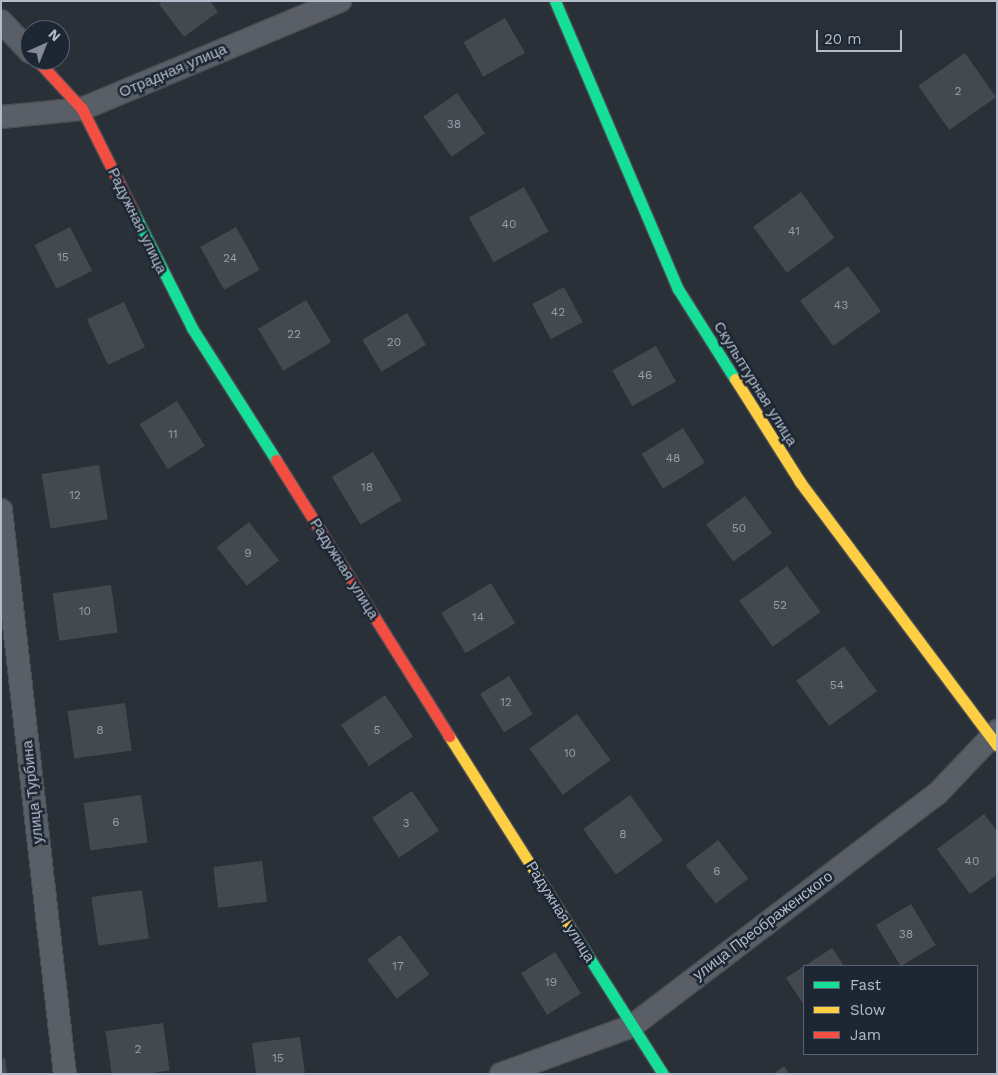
<!DOCTYPE html>
<meta charset="utf-8">
<style>
body{margin:0}
#map{position:relative;width:998px;height:1075px;overflow:hidden;background:#2a3038;font-family:"Work Sans",sans-serif}
div>[style]{position:absolute}
[style*='--x']{left:calc(var(--x)*1px);top:calc(var(--y)*1px);width:calc(var(--w)*1px);rotate:calc(var(--a)*1deg)}
.building>*{inset:0;background:#444950;transform-origin:0 0}
.roads{filter:drop-shadow(1px 0 #484c53) drop-shadow(-1px 0 #484c53) drop-shadow(0 1px #484c53) drop-shadow(0 -1px #484c53)}
.street>*{height:22px;margin:-11px;padding:0 11px;transform-origin:11px;border-radius:11px;background:#5a5e66}
.fast>*{height:11px;margin:-5.5px;padding:0 5.5px;transform-origin:5.5px;border-radius:5.5px;background:#16e098}
.slow>*{height:11px;margin:-5.5px;padding:0 5.5px;transform-origin:5.5px;border-radius:5.5px;background:#ffcf43}
.jam>*{height:11px;margin:-5.5px;padding:0 5.5px;transform-origin:5.5px;border-radius:5.5px;background:#f24e42}
span{translate:-50% -50%;white-space:nowrap;text-align:center;line-height:1.15;-webkit-text-stroke:5px #1d2633;paint-order:stroke}
.number-label{font-size:12px;color:#989fab}
.number-label span{-webkit-text-stroke-width:0}
.street-label{font-size:15px;color:#b4bcc9}
.frame{position:absolute;inset:0;border:2px solid #b4bcc9;pointer-events:none}
.legend{position:absolute;left:803px;top:965px;width:175px;height:90px;box-sizing:border-box;background:#1d2633;border:1px solid #59626f;margin:0;padding:6px 9px;list-style:none;font-size:15px;color:#b4bcc9}
.legend li{display:flex;align-items:center;gap:10px;height:25px}
.legend b{width:25px;border:1px solid #59626f}
.north{position:absolute;left:20px;top:20px;width:50px;height:50px;box-sizing:border-box;background:#1d2633;border:1px solid #59626f;border-radius:50%;rotate:44deg;font-size:14px;font-weight:700;line-height:20px;text-align:center;color:#b4bcc9}
.north::after{content:'';display:block;margin:auto;width:18px;height:22px;background:#848b96;clip-path:polygon(50% 0,100% 100%,50% 72%,0 100%)}
.scale{position:absolute;left:816px;top:30px;width:86px;height:22px;box-sizing:border-box;border:2px solid #b4bcc9;border-top:0;padding-left:6px;font-size:15px;line-height:18px;white-space:nowrap;color:#b4bcc9;-webkit-text-stroke:4px #1d2633;paint-order:stroke}
</style>
<div id="map">
<div class="building">
<i style="clip-path:polygon(162px 1px,210px 1px,218px 12px,184px 37px,159px 4px)"></i>
<i style="left:505px;top:18px;width:40px;height:48px;rotate:60deg"></i>
<i style="left:965px;top:53px;width:54px;height:57px;rotate:55deg"></i>
<i style="left:457px;top:93px;width:49px;height:41px;rotate:55deg"></i>
<i style="left:524px;top:187px;width:51px;height:63px;rotate:61deg"></i>
<i style="left:801px;top:192px;width:57px;height:59px;rotate:54deg"></i>
<i style="left:70px;top:227px;width:49px;height:40px;rotate:63deg"></i>
<i style="left:236px;top:227px;width:49px;height:41px;rotate:61deg"></i>
<i style="left:848px;top:266px;width:56px;height:59px;rotate:54deg"></i>
<i style="left:564px;top:287px;width:40px;height:36px;rotate:62deg"></i>
<i style="left:306px;top:300px;width:49px;height:56px;rotate:59deg"></i>
<i style="left:124px;top:302px;width:50px;height:41px;rotate:65deg"></i>
<i style="left:407px;top:313px;width:37px;height:52px;rotate:59deg"></i>
<i style="left:656px;top:346px;width:41px;height:50px;rotate:61deg"></i>
<i style="left:177px;top:401px;width:53px;height:44px;rotate:58deg"></i>
<i style="left:683px;top:428px;width:41px;height:49px;rotate:58deg"></i>
<i style="left:373px;top:452px;width:56px;height:48px;rotate:59deg"></i>
<i style="left:99px;top:465px;width:55px;height:58px;rotate:81deg"></i>
<i style="left:745px;top:496px;width:46px;height:48px;rotate:54deg"></i>
<i style="left:249px;top:522px;width:49px;height:41px;rotate:52deg"></i>
<i style="left:787px;top:566px;width:57px;height:59px;rotate:54deg"></i>
<i style="left:491px;top:583px;width:47px;height:58px;rotate:59deg"></i>
<i style="left:111px;top:585px;width:48px;height:59px;rotate:82deg"></i>
<i style="left:844px;top:646px;width:56px;height:59px;rotate:54deg"></i>
<i style="left:509px;top:676px;width:45px;height:34px;rotate:58deg"></i>
<i style="left:385px;top:695px;width:50px;height:53px;rotate:56deg"></i>
<i style="left:125px;top:703px;width:48px;height:58px;rotate:82deg"></i>
<i style="left:577px;top:714px;width:57px;height:59px;rotate:54deg"></i>
<i style="left:412px;top:791px;width:48px;height:48px;rotate:56deg"></i>
<i style="left:141px;top:795px;width:48px;height:58px;rotate:82deg"></i>
<i style="left:630px;top:795px;width:56px;height:58px;rotate:54deg"></i>
<i style="clip-path:polygon(984px 814px,997px 831px,997px 875px,970px 894px,937px 849px)"></i>
<i style="left:718px;top:840px;width:49px;height:41px;rotate:52deg"></i>
<i style="left:262px;top:861px;width:41px;height:49px;rotate:83deg"></i>
<i style="left:142px;top:890px;width:49px;height:51px;rotate:82deg"></i>
<i style="left:911px;top:904px;width:48px;height:41px;rotate:59deg"></i>
<i style="left:400px;top:935px;width:49px;height:41px;rotate:53deg"></i>
<i style="clip-path:polygon(832px 948px,844px 966px,804px 966px,804px 1005px,786px 978px)"></i>
<i style="left:555px;top:952px;width:49px;height:40px;rotate:58deg"></i>
<i style="left:163px;top:1023px;width:48px;height:58px;rotate:82deg"></i>
<i style="clip-path:polygon(300px 1037px,305px 1074px,256px 1074px,252px 1043px)"></i>
<i style="clip-path:polygon(5px 1058px,7px 1074px,1px 1074px,1px 1059px)"></i>
<i style="clip-path:polygon(784px 1066px,789px 1074px,773px 1074px)"></i>
</div>
<div class="roads">
<div class="street">
<i style="--x:1;--y:21;--w:42;--a:46.9"></i>
<i style="--x:1;--y:117;--w:81;--a:-5.6"></i>
<i style="--x:82;--y:109;--w:280;--a:-22.7"></i>
<i style="--x:1;--y:510;--w:568;--a:83.53"></i>
<i style="--x:501;--y:1074;--w:140;--a:-20.1"></i>
<i style="--x:632;--y:1026;--w:383;--a:-37.3"></i>
<i style="--x:937;--y:794;--w:87;--a:-46.4"></i>
</div>
<div class="fast">
<i style="--x:555;--y:1;--w:313;--a:66.9"></i>
<i style="--x:678;--y:289;--w:107;--a:57.7"></i>
<i style="--x:132;--y:209;--w:133;--a:63.2"></i>
<i style="--x:192;--y:328;--w:156;--a:57.5"></i>
<i style="--x:571;--y:929;--w:172;--a:57.6"></i>
</div>
<div class="slow">
<i style="--x:735;--y:379;--w:122;--a:57.7"></i>
<i style="--x:800;--y:482;--w:329;--a:53.2"></i>
<i style="--x:449;--y:736;--w:228;--a:57.7"></i>
</div>
<div class="jam">
<i style="--x:37;--y:60;--w:67;--a:47.4"></i>
<i style="--x:82;--y:109;--w:112;--a:63.4"></i>
<i style="--x:276;--y:460;--w:326;--a:57.9"></i>
</div>
</div>
<div class="number-label">
<span style="left:958px;top:92px">2</span>
<span style="left:454px;top:125px">38</span>
<span style="left:509px;top:225px">40</span>
<span style="left:794px;top:232px">41</span>
<span style="left:63px;top:258px">15</span>
<span style="left:230px;top:259px">24</span>
<span style="left:841px;top:306px">43</span>
<span style="left:558px;top:313px">42</span>
<span style="left:294px;top:335px">22</span>
<span style="left:394px;top:343px">20</span>
<span style="left:645px;top:376px">46</span>
<span style="left:173px;top:435px">11</span>
<span style="left:673px;top:459px">48</span>
<span style="left:367px;top:488px">18</span>
<span style="left:75px;top:496px">12</span>
<span style="left:739px;top:529px">50</span>
<span style="left:248px;top:554px">9</span>
<span style="left:780px;top:606px">52</span>
<span style="left:85px;top:612px">10</span>
<span style="left:478px;top:618px">14</span>
<span style="left:837px;top:686px">54</span>
<span style="left:506px;top:703px">12</span>
<span style="left:100px;top:731px">8</span>
<span style="left:377px;top:731px">5</span>
<span style="left:570px;top:754px">10</span>
<span style="left:116px;top:823px">6</span>
<span style="left:406px;top:824px">3</span>
<span style="left:623px;top:835px">8</span>
<span style="left:972px;top:862px">40</span>
<span style="left:717px;top:872px">6</span>
<span style="left:906px;top:935px">38</span>
<span style="left:398px;top:967px">17</span>
<span style="left:551px;top:983px">19</span>
<span style="left:138px;top:1050px">2</span>
<span style="left:278px;top:1059px">15</span>
</div>
<div class="street-label">
<span style="left:173px;top:71px;rotate:-23deg">Отрадная улица</span>
<span style="left:137px;top:221px;rotate:64deg">Радужная улица</span>
<span style="left:755px;top:384px;rotate:58deg">Скульптурная улица</span>
<span style="left:344px;top:569px;rotate:58deg">Радужная улица</span>
<span style="left:33px;top:792px;rotate:-96deg">улица Турбина</span>
<span style="left:560px;top:912px;rotate:58deg">Радужная улица</span>
<span style="left:763px;top:926px;rotate:-37deg">улица Преображенского</span>
</div>
<div class="frame"></div>
<ul class="legend">
<li><b style="height:6px;background:#16e098"></b>Fast</li>
<li><b style="height:6px;background:#ffcf43"></b>Slow</li>
<li><b style="height:6px;background:#f24e42"></b>Jam</li>
</ul>
<div class="north">N</div>
<div class="scale">20 m</div>
</div>
